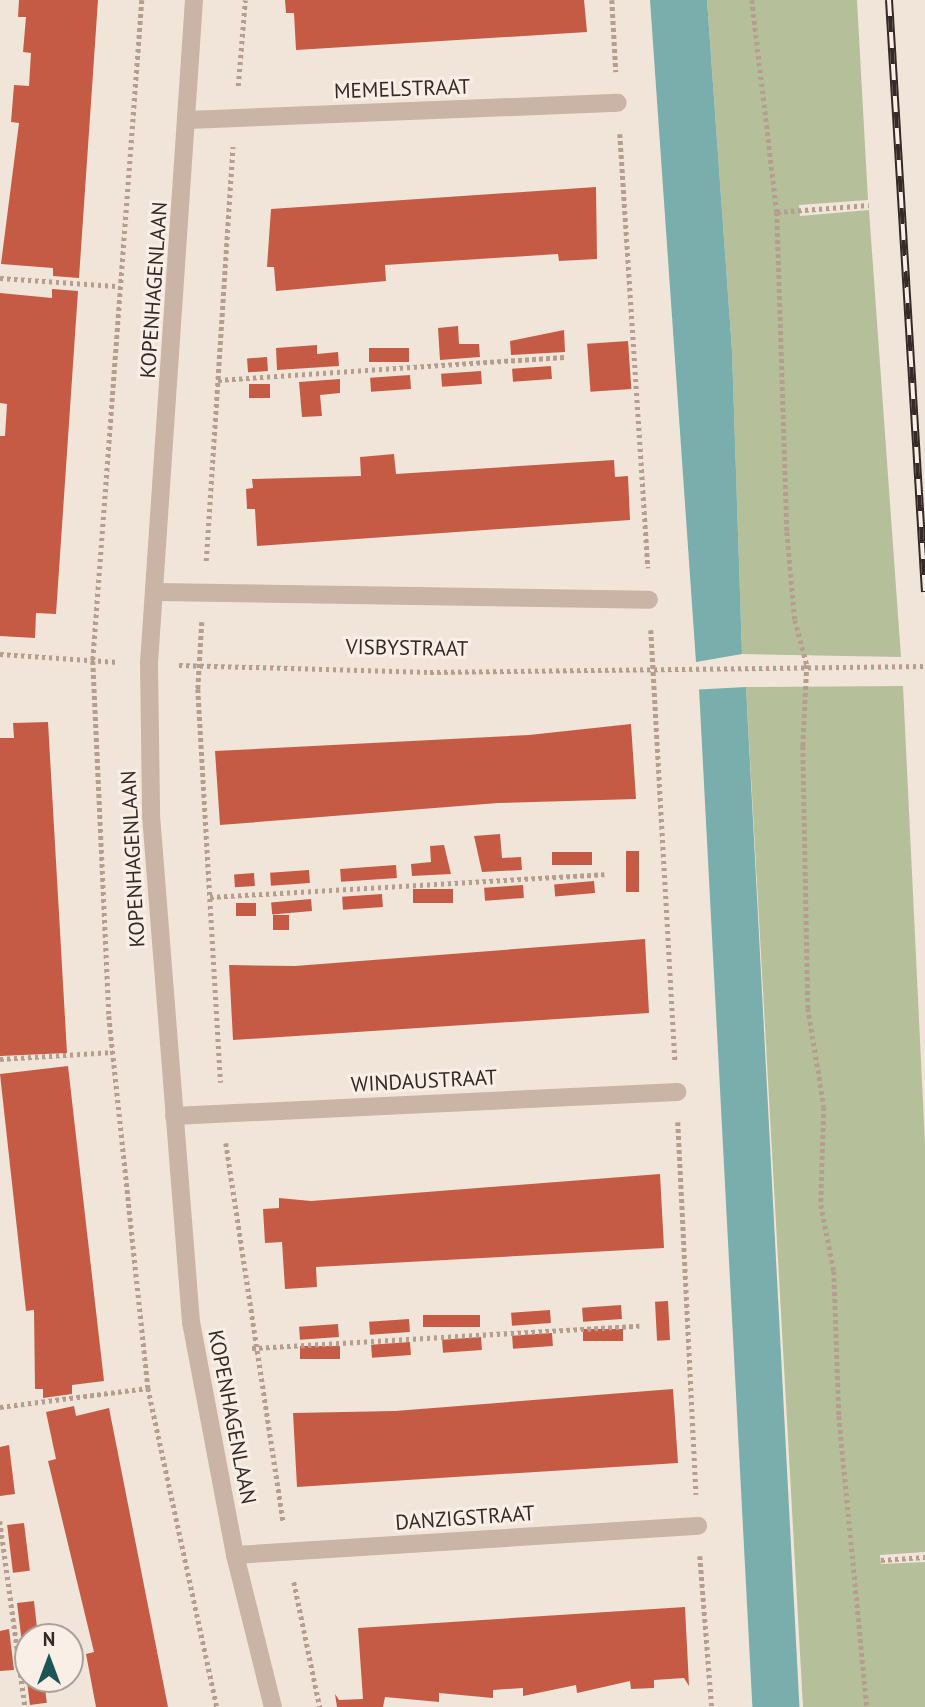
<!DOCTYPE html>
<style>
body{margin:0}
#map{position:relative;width:925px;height:1707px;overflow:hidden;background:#f1e5d9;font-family:"PT Sans",sans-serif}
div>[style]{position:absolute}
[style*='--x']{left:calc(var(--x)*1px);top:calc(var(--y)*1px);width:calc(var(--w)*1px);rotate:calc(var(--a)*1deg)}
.green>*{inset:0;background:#b5c09a}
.water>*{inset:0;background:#79aead;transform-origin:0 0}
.building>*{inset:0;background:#c55b44;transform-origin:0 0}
.path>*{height:4.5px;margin-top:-2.25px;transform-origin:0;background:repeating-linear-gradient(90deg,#b59e90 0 3.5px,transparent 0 7px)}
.minor>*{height:18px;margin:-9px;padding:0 9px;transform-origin:9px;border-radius:9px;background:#c9b4a6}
.rail>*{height:8px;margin-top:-4px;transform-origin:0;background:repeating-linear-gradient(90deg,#f9efe6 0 16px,#352a27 0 32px);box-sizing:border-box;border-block:2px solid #352a27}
span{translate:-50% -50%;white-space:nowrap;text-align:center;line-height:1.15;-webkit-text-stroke:6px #f9efe6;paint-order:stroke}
.street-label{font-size:21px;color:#352a27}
.north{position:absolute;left:14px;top:1623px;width:70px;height:70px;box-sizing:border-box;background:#f9efe6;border:2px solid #aba09a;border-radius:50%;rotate:0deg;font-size:19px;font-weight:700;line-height:28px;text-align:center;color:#352a27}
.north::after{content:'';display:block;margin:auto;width:24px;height:32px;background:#1d5556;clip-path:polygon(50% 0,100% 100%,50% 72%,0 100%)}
</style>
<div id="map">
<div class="green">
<i style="clip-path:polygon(707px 0,857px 0,868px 200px,799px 205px,800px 216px,869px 210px,901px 657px,742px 654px,732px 351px)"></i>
<i style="clip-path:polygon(903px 686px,925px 1144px,925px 1552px,880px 1555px,881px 1564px,925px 1562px,925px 1707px,803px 1707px,746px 687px)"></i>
</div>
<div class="water">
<i style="clip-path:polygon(650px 0,707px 0,732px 351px,742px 654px,696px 662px)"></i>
<i style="left:746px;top:687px;width:1022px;height:47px;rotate:87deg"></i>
</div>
<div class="building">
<i style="clip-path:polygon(19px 0,98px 0,79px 278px,53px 276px,53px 268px,1px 264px,19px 123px,11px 122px,14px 85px,29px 86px,31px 53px,23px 52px,26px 17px,18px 17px)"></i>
<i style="clip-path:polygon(285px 0,584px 0,587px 32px,296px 50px,294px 13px,286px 13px)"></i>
<i style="clip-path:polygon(596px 187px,597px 259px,559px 261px,558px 254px,385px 265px,386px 281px,276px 291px,274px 267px,267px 267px,271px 209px)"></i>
<i style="clip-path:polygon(52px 289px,78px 291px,56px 614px,36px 613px,35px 638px,0 636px,0 436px,5px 436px,7px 404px,0 403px,0 293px,52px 298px)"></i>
<i style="clip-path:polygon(458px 326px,459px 344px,479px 344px,480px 357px,440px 360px,438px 328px)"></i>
<i style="clip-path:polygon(564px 330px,565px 352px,511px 355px,510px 341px)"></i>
<i style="left:628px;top:341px;width:48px;height:41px;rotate:86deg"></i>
<i style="clip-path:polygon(317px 345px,317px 354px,338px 352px,339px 366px,277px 370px,276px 348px)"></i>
<i style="left:409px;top:348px;width:14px;height:40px;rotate:90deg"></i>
<i style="left:267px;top:357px;width:14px;height:20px;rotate:86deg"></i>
<i style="left:551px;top:366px;width:13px;height:39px;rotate:86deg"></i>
<i style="left:481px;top:371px;width:13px;height:40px;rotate:86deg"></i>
<i style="left:410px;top:375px;width:14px;height:40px;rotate:86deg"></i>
<i style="clip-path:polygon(340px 379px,340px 393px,320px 395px,322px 416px,302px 417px,299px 382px)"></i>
<i style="left:270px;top:384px;width:14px;height:21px;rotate:90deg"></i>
<i style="clip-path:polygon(394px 454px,396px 474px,614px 460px,615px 477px,628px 476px,630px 520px,257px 546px,255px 509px,247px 509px,246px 489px,253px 488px,252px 479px,361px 476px,360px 457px)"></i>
<i style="clip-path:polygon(48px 722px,67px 1053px,0 1056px,0 738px,14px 738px,13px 723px)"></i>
<i style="clip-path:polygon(631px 724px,636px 799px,498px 803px,220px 825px,215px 751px,529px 735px)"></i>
<i style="clip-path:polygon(500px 834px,502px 858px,521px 857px,522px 870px,482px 872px,474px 836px)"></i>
<i style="clip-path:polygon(444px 845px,451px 874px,412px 876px,411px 864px,431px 862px,430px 846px)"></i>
<i style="left:626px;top:851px;width:13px;height:41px"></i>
<i style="left:592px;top:852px;width:13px;height:40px;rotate:90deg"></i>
<i style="left:396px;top:865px;width:13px;height:56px;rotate:86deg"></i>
<i style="left:309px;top:870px;width:13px;height:39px;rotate:86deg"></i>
<i style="left:254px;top:873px;width:13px;height:20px;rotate:86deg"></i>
<i style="left:594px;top:881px;width:12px;height:40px;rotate:85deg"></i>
<i style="left:523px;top:885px;width:13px;height:39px;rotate:86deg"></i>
<i style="left:453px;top:889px;width:14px;height:40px;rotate:90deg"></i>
<i style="left:382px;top:894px;width:13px;height:40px;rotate:86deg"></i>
<i style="left:311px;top:899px;width:12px;height:40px;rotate:85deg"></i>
<i style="left:236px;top:903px;width:20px;height:13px"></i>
<i style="left:289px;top:915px;width:15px;height:16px;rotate:90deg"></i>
<i style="clip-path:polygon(645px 939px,649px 1013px,233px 1040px,229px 965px,295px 966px)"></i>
<i style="clip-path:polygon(68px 1066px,104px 1381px,72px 1385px,72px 1394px,43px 1398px,43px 1389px,35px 1389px,34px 1310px,26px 1311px,0 1074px)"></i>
<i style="clip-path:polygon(660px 1174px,664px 1248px,316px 1267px,317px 1287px,285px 1289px,282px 1242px,265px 1243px,263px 1209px,279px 1208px,279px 1198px,311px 1201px)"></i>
<i style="left:668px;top:1301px;width:39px;height:13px;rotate:87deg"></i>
<i style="left:621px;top:1305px;width:14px;height:39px;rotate:86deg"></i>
<i style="left:550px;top:1310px;width:13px;height:39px;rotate:86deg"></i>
<i style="left:480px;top:1315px;width:12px;height:57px;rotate:90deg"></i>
<i style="left:409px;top:1319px;width:13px;height:40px;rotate:86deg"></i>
<i style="left:338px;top:1324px;width:13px;height:39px;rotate:86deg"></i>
<i style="left:623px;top:1329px;width:12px;height:40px;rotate:90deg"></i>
<i style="left:552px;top:1333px;width:13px;height:40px;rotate:86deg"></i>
<i style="left:481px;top:1337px;width:13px;height:39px;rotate:86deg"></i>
<i style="left:410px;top:1342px;width:13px;height:39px;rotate:86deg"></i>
<i style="left:340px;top:1346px;width:13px;height:40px;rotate:90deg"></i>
<i style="clip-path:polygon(673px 1389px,678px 1463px,297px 1487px,293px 1413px,395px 1411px)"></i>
<i style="clip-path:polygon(74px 1406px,76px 1416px,109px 1408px,168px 1707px,96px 1707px,86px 1654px,94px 1652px,48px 1461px,56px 1459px,46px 1412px)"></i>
<i style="clip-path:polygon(9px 1445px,15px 1494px,0 1496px,0 1447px)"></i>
<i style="left:24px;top:1523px;width:48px;height:17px;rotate:83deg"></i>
<i style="clip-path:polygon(34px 1601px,38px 1637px,28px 1637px,23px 1651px,17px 1603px)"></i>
<i style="clip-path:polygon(685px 1607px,689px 1686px,684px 1678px,654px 1680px,654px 1688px,631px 1689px,630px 1681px,577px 1693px,576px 1685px,523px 1696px,523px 1688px,493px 1690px,493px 1698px,439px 1693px,439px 1702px,385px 1697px,383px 1707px,337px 1707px,335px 1694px,339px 1700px,363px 1699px,358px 1628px)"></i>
<i style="clip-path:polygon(9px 1629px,14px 1670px,0 1671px,0 1631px)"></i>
<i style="left:44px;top:1680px;width:23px;height:17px;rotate:83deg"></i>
</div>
<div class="path">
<i style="--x:142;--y:0;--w:663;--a:94.24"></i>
<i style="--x:93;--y:661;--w:355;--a:87.4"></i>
<i style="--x:109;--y:1016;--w:374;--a:84"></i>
<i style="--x:148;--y:1388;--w:326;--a:77.8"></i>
<i style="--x:612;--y:0;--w:72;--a:86.8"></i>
<i style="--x:752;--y:0;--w:213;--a:83.3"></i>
<i style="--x:777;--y:212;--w:320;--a:88.2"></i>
<i style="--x:787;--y:532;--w:88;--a:84.8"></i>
<i style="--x:795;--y:620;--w:47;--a:75.1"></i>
<i style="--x:807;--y:665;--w:81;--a:92.8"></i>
<i style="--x:803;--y:746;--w:262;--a:88.9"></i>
<i style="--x:808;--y:1008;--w:100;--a:80.8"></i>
<i style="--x:824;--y:1107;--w:98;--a:91.8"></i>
<i style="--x:821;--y:1205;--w:67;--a:78.9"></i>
<i style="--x:834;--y:1271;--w:145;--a:88"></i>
<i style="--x:839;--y:1416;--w:292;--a:84.5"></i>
<i style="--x:238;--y:86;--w:86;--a:-85.3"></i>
<i style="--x:620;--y:134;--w:435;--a:86.3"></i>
<i style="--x:777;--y:212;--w:92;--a:-4.4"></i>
<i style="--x:0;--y:278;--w:116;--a:3.9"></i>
<i style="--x:218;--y:380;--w:347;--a:-3.8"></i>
<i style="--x:206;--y:561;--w:415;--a:-86.3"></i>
<i style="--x:202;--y:622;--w:67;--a:93.4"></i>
<i style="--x:198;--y:689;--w:394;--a:86.7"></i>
<i style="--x:651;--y:630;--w:432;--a:86.8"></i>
<i style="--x:0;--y:654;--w:118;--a:3.9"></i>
<i style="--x:179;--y:665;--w:251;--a:1.6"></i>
<i style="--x:430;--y:672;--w:495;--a:-0.7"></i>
<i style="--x:210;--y:897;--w:395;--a:-3.3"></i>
<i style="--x:0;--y:1059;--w:113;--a:-3.5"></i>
<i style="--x:678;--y:1122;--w:373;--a:87.2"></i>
<i style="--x:226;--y:1143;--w:383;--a:81.4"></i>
<i style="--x:252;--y:1348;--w:388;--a:-3.3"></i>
<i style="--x:0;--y:1407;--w:149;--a:-7.3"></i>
<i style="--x:0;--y:1521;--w:188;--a:82.3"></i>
<i style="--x:700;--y:1556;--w:151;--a:85.5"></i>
<i style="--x:881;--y:1560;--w:44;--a:-3.9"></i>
<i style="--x:294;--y:1582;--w:128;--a:78.3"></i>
</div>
<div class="minor">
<i style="--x:194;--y:0;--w:665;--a:93.88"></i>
<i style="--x:149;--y:663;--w:152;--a:89.2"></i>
<i style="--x:151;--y:815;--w:509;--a:85.49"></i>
<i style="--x:191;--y:1322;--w:237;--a:79.3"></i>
<i style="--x:235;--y:1555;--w:157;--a:76"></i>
<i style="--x:188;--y:120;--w:430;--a:-2.3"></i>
<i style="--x:157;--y:592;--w:492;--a:0.9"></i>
<i style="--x:174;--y:1116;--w:504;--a:-2.73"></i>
<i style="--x:235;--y:1555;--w:464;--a:-3.6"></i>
</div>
<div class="rail">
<i style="--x:889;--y:0;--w:593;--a:86.52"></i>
</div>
<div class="street-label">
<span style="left:402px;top:89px;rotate:-2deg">MEMELSTRAAT</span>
<span style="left:154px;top:290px;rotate:-86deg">KOPENHAGENLAAN</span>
<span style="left:407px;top:648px;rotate:1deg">VISBYSTRAAT</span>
<span style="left:133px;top:859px;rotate:-93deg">KOPENHAGENLAAN</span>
<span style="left:424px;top:1081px;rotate:-3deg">WINDAUSTRAAT</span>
<span style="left:232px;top:1417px;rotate:79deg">KOPENHAGENLAAN</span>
<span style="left:465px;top:1518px;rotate:-4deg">DANZIGSTRAAT</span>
</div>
<div class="north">N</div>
</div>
